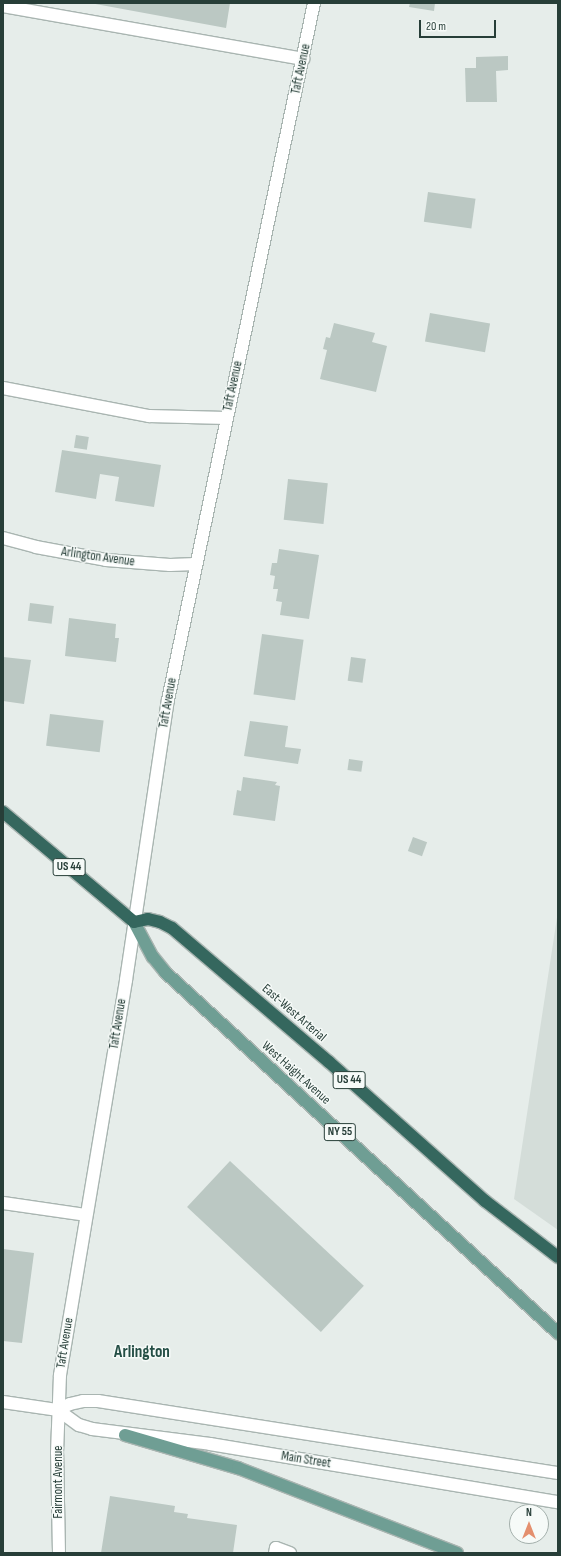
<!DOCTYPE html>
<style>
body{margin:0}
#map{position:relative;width:561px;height:1556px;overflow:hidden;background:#e6edea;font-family:"Sofia Sans Condensed",sans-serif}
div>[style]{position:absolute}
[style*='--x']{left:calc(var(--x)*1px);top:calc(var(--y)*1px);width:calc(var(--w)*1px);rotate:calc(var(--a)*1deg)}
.built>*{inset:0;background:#d4ddd9}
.building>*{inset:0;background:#bbc8c3;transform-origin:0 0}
.roads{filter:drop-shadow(1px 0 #a9b5b1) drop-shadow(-1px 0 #a9b5b1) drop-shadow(0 1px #a9b5b1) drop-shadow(0 -1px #a9b5b1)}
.minor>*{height:12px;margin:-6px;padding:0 6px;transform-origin:6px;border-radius:6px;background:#fff}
.major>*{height:12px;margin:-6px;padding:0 6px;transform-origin:6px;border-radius:6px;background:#6f9e94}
.highway>*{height:12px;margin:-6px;padding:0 6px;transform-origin:6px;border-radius:6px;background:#35675e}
span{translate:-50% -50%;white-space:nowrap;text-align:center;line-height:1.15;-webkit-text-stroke:3px #f6faf8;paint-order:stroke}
.shield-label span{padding:1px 3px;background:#f6faf8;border:1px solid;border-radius:3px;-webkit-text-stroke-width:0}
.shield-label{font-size:12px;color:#273e38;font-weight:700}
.street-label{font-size:13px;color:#273e38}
.district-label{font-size:17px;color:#244e45;font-weight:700}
.frame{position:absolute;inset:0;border:4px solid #273e38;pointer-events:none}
.north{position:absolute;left:509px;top:1504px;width:40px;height:40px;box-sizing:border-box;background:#f6faf8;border:1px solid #a3afab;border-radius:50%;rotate:0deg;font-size:11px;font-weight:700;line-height:16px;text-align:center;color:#273e38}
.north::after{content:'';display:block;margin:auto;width:14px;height:18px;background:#e48f6e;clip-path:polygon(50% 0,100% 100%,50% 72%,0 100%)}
.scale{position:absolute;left:419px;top:20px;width:77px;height:18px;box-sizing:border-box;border:2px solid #273e38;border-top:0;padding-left:5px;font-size:12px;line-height:14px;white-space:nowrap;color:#273e38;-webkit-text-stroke:3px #f6faf8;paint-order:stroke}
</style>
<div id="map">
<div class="built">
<i style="clip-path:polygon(558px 911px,558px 1230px,514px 1199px)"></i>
</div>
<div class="building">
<i style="clip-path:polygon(90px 3px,230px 3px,226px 28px)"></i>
<i style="clip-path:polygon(410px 3px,435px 3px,434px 11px,409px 7px)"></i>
<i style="clip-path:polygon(508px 56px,508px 70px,496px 71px,497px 102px,466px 102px,465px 68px,476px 68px,476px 57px)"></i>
<i style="left:428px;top:192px;width:48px;height:30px;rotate:8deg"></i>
<i style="left:430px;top:313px;width:61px;height:29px;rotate:10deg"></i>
<i style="clip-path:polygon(334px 323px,375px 333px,372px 342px,387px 346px,376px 392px,320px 379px,327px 350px,323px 349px,326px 337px,330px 338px)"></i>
<i style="left:76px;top:435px;width:13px;height:13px;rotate:9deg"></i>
<i style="clip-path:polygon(62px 450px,161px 465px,154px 507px,115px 501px,119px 477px,100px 474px,96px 499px,55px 492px)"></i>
<i style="left:288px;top:479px;width:40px;height:41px;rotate:6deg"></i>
<i style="clip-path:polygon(279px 549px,319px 555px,309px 619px,280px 615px,282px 602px,276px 601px,278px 589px,273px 589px,275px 576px,270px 575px,272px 563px,277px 563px)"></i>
<i style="left:30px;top:603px;width:24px;height:18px;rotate:7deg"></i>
<i style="clip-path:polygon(69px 618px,116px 624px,115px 638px,119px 638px,116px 662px,65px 656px)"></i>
<i style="left:262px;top:634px;width:42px;height:61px;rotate:8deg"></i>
<i style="clip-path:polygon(3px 657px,31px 660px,24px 704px,3px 701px)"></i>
<i style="left:351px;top:657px;width:15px;height:24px;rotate:8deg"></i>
<i style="left:50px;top:714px;width:54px;height:32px;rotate:7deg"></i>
<i style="clip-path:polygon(250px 721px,288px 726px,285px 747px,301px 749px,298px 764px,244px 756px)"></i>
<i style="left:349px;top:759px;width:14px;height:11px;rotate:8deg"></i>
<i style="clip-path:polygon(243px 777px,277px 782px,275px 785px,280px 786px,275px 821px,233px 815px,237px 790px,241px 791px)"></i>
<i style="left:413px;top:837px;width:15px;height:15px;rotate:20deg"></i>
<i style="left:230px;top:1161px;width:183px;height:63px;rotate:43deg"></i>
<i style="clip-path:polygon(3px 1249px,34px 1253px,22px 1343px,3px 1341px)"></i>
<i style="clip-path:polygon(110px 1496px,175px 1506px,174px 1512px,188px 1514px,187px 1518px,237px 1525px,233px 1553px,101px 1553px)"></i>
</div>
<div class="roads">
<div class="minor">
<i style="--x:3;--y:6;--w:305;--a:10"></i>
<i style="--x:3;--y:388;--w:149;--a:10.9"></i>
<i style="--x:149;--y:416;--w:77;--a:1.5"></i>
<i style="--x:3;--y:538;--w:34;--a:15"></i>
<i style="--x:36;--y:547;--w:71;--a:10.5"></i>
<i style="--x:106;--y:560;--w:64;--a:4.5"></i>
<i style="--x:170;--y:565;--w:26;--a:-2"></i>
<i style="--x:3;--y:1203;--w:84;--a:8.2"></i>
<i style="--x:3;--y:1402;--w:56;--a:8.3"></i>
<i style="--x:58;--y:1410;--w:26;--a:36"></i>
<i style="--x:79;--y:1425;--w:14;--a:17"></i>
<i style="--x:92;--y:1429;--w:119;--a:7.2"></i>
<i style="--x:210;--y:1444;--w:353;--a:9.5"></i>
<i style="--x:58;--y:1410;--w:13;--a:-27"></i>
<i style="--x:70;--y:1404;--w:13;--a:-13"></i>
<i style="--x:83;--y:1401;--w:15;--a:0"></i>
<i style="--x:98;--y:1401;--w:466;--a:8.9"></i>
<i style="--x:59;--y:1553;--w:100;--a:-91.1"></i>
<i style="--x:57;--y:1453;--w:78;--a:-87.8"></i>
<i style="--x:60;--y:1375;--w:400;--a:-80.5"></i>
<i style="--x:126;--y:980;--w:283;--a:-81.5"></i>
<i style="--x:168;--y:700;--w:712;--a:-78.17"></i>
<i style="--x:275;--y:1553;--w:5;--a:-79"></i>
<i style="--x:276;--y:1548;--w:15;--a:20"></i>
</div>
<div class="major">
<i style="--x:134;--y:922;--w:40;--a:62"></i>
<i style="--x:153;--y:957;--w:19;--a:51"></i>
<i style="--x:165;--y:972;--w:534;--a:42.57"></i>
<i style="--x:125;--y:1435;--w:118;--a:16.3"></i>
<i style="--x:238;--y:1468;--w:235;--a:21.2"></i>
</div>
<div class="highway">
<i style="--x:3;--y:812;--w:171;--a:40"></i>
<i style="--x:134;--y:922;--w:14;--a:-12"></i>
<i style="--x:148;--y:919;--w:12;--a:14"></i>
<i style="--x:160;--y:922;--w:13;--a:27"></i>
<i style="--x:172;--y:928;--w:206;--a:40.5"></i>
<i style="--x:329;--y:1062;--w:209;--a:41.7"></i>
<i style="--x:485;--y:1201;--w:92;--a:37.5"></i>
</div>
</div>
<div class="shield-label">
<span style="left:69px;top:867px">US 44</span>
<span style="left:349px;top:1080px">US 44</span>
<span style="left:340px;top:1132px">NY 55</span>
</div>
<div class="street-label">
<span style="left:301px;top:69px;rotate:-78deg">Taft Avenue</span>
<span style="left:233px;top:386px;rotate:-78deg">Taft Avenue</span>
<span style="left:98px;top:557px;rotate:8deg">Arlington Avenue</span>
<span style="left:168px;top:703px;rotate:-80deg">Taft Avenue</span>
<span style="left:294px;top:1013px;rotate:41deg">East-West Arterial</span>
<span style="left:118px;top:1024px;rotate:-81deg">Taft Avenue</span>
<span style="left:296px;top:1073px;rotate:42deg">West Haight Avenue</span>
<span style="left:65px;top:1343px;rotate:-81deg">Taft Avenue</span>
<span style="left:306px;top:1460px;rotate:9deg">Main Street</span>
<span style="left:58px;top:1482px;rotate:-90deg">Fairmont Avenue</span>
</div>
<div class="district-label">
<span style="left:142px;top:1353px">Arlington</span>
</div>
<div class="frame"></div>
<div class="north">N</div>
<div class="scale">20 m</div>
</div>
